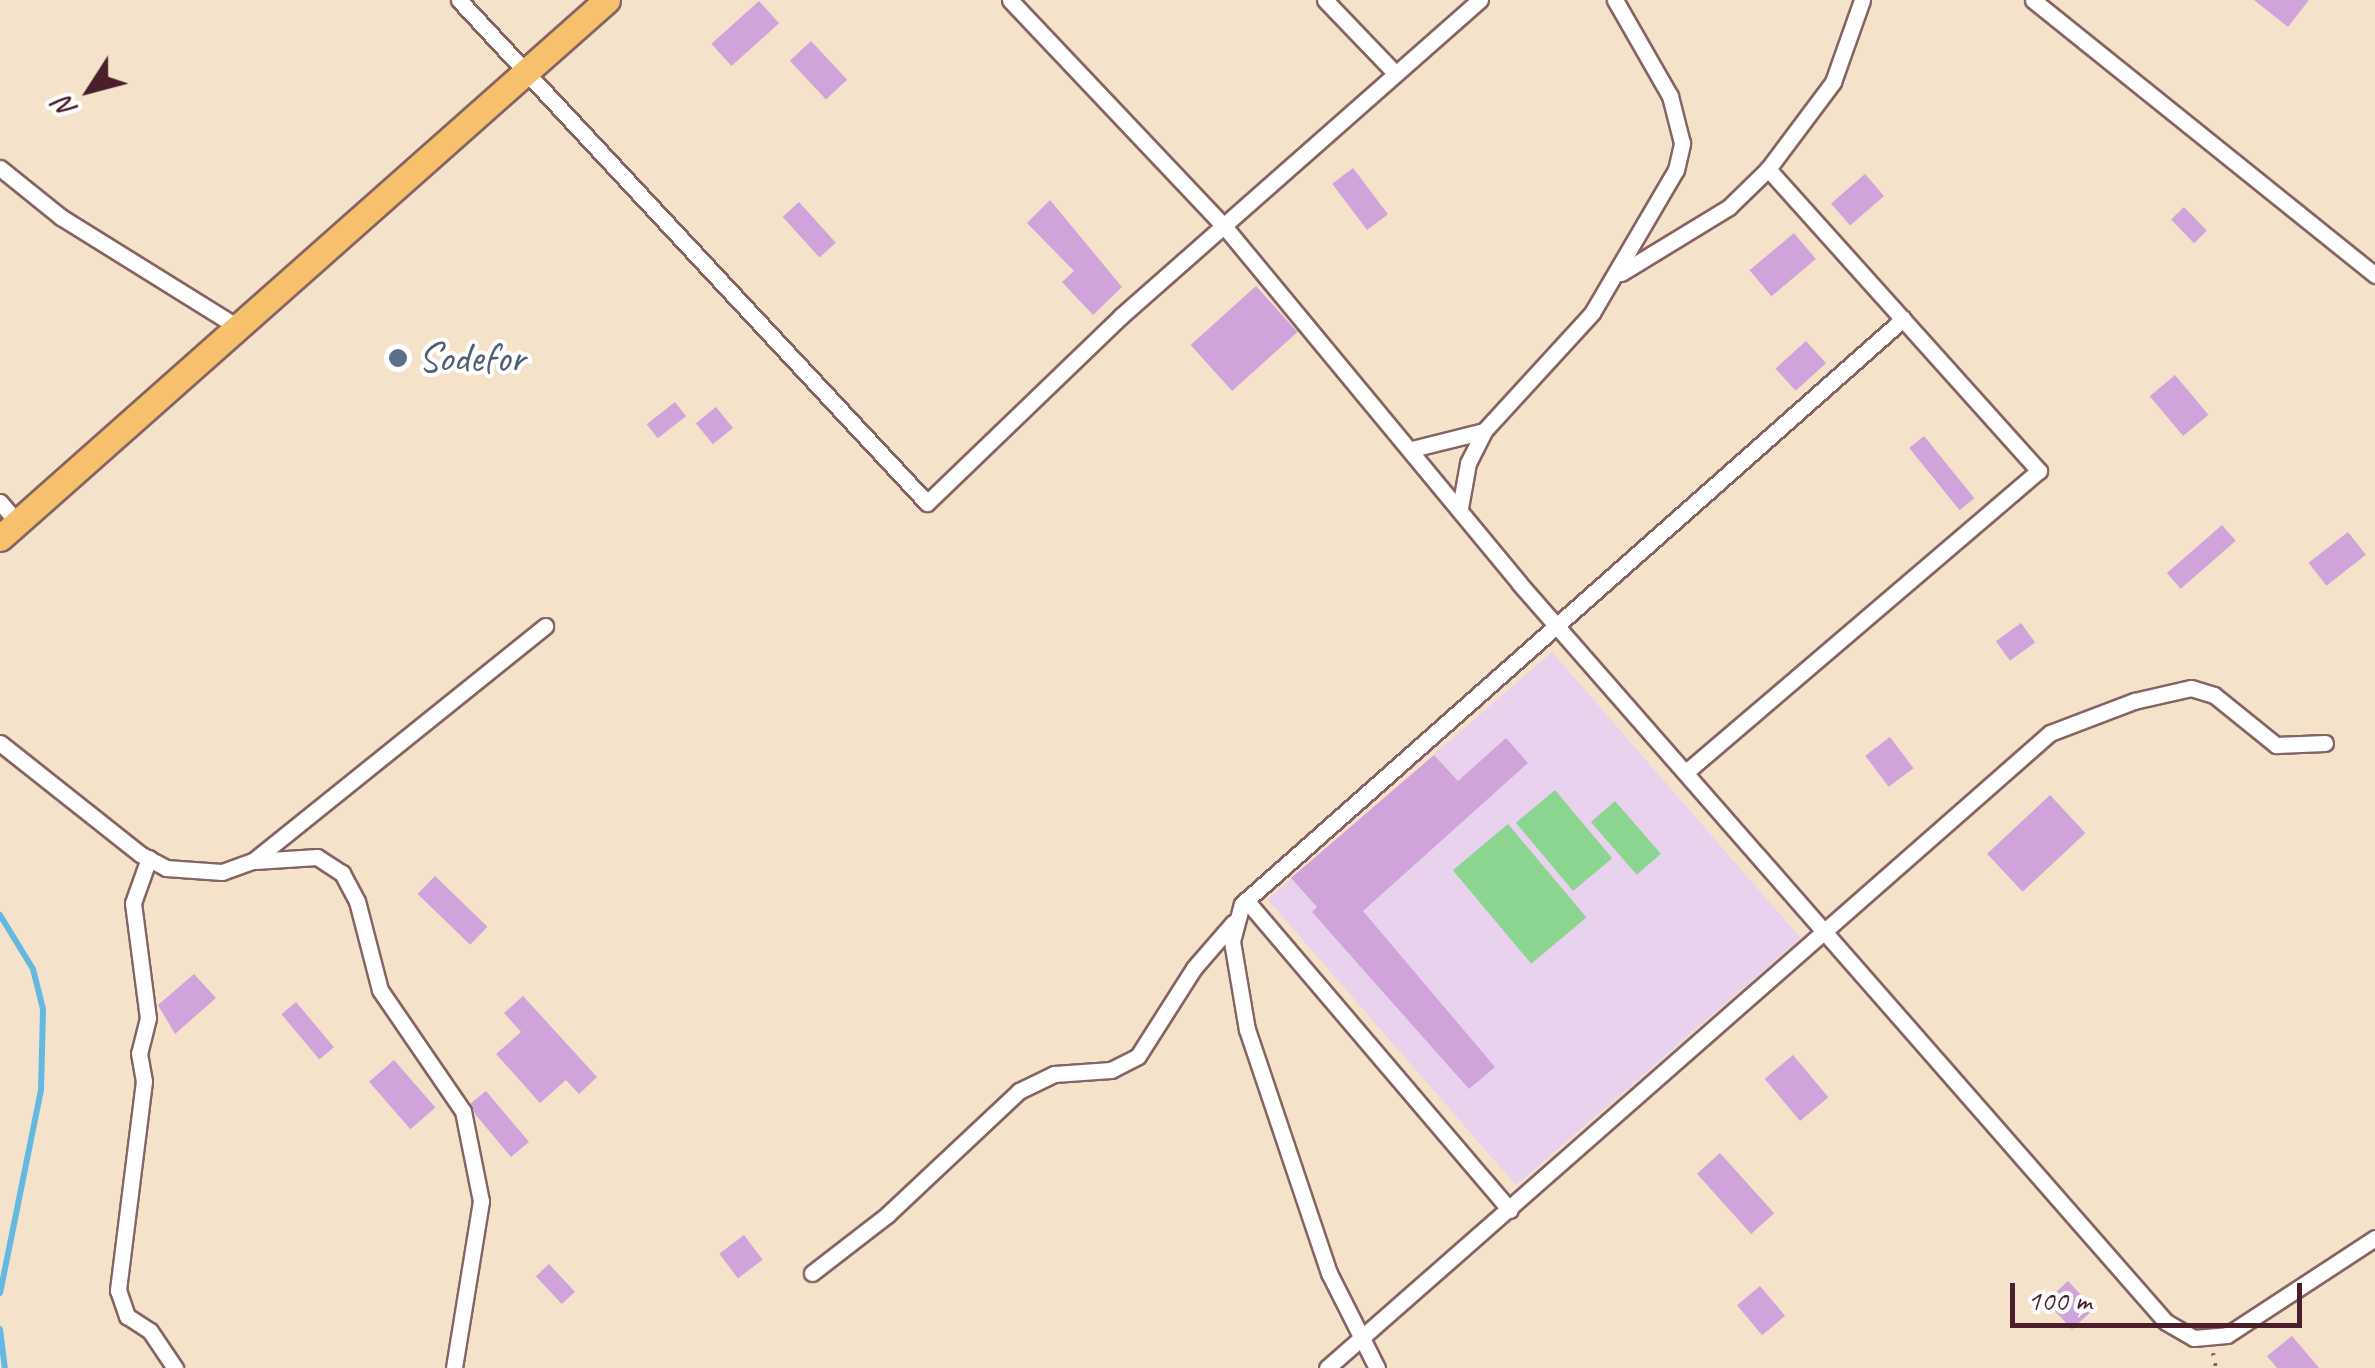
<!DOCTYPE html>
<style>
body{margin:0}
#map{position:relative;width:2375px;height:1368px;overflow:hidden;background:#f4e3ca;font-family:Caveat,sans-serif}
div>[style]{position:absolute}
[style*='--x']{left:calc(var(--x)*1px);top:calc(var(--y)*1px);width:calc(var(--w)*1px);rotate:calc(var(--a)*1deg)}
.built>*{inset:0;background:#e8d2ee;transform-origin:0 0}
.green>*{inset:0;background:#8bd591;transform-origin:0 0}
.stream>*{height:6px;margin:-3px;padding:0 3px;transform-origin:3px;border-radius:3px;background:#65b9e1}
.building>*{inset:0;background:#d0a3da;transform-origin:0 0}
.path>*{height:4px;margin-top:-2px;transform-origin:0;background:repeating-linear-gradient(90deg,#866463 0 2.5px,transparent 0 10.5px)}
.roads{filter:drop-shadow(2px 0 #866463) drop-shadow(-2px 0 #866463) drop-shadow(0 2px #866463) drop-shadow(0 -2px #866463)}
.street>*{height:15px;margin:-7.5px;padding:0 7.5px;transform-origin:7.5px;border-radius:7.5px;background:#fff}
.primary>*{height:25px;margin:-12.5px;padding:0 12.5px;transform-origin:12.5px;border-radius:12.5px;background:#f7c06c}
.dots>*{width:28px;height:28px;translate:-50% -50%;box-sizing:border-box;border:5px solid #fff;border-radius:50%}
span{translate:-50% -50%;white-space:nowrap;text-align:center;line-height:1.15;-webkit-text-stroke:8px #fff;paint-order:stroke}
.service-label{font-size:42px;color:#4e5e75}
.left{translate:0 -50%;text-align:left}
.north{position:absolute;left:40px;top:40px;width:100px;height:100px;-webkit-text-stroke:8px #fff;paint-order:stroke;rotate:234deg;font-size:28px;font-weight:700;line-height:40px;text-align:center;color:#4a1f2b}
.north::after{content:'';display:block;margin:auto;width:35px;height:45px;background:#4a1f2b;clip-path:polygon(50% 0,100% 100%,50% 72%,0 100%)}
.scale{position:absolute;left:2010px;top:1283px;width:292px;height:45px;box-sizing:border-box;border:5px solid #4a1f2b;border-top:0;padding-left:12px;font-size:30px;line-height:35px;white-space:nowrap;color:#4a1f2b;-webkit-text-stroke:8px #fff;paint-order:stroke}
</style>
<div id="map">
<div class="built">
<i style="left:1552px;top:652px;width:379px;height:377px;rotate:49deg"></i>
</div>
<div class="green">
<i style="left:1555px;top:790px;width:89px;height:51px;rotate:50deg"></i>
<i style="left:1615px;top:801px;width:70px;height:32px;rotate:49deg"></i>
<i style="left:1508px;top:824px;width:122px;height:72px;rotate:50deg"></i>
</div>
<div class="stream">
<i style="--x:0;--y:915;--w:63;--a:58.6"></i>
<i style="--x:33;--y:969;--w:41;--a:76"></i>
<i style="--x:43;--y:1009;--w:81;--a:91.4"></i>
<i style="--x:41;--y:1090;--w:207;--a:101.4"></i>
<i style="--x:0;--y:1329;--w:39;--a:83"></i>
</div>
<div class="building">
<i style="clip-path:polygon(2254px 0,2309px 0,2288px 27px)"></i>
<i style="left:759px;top:1px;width:30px;height:64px;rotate:48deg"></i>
<i style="left:811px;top:41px;width:53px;height:29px;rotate:47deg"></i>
<i style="left:1353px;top:168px;width:58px;height:26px;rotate:53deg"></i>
<i style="left:1865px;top:174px;width:29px;height:45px;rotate:49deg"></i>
<i style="clip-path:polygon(1050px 200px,1122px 287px,1093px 315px,1062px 282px,1074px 271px,1027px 223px)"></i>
<i style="left:799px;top:202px;width:55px;height:22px;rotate:48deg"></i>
<i style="left:2184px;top:207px;width:33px;height:18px;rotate:46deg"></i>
<i style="left:1794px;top:233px;width:34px;height:58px;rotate:50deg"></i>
<i style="left:1256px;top:286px;width:62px;height:88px;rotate:48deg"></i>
<i style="left:1806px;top:341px;width:30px;height:41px;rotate:48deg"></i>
<i style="left:2175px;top:375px;width:52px;height:33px;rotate:50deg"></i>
<i style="left:675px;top:402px;width:18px;height:36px;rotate:52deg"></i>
<i style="left:716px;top:407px;width:27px;height:26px;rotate:51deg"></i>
<i style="left:1924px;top:436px;width:80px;height:19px;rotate:51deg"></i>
<i style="left:2222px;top:525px;width:21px;height:73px;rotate:49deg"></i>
<i style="left:2348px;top:532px;width:29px;height:50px;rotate:52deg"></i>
<i style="left:2021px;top:623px;width:24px;height:31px;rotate:54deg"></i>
<i style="left:1890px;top:737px;width:39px;height:31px;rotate:53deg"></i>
<i style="clip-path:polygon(1506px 738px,1528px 763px,1363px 911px,1495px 1067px,1469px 1089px,1312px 912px,1317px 907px,1291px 878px,1434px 755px,1458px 781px)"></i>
<i style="left:2050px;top:795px;width:52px;height:86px;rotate:47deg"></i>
<i style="left:435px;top:876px;width:73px;height:25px;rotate:44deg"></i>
<i style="clip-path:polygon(194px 974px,216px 998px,175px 1034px,158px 1005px)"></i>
<i style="clip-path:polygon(523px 996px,597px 1077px,579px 1094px,566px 1080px,540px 1103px,496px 1054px,521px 1032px,504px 1013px)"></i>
<i style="left:296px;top:1002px;width:59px;height:19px;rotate:50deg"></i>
<i style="left:1793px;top:1055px;width:55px;height:37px;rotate:50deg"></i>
<i style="left:394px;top:1060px;width:63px;height:33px;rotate:49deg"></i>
<i style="clip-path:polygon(486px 1091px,529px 1142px,511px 1157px,475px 1114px,471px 1103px)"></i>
<i style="left:1720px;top:1153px;width:81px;height:31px;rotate:48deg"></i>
<i style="left:744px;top:1235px;width:31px;height:31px;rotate:53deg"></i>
<i style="left:549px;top:1264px;width:38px;height:18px;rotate:47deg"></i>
<i style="left:2068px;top:1281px;width:38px;height:30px;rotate:47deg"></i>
<i style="left:1760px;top:1286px;width:39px;height:30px;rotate:50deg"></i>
<i style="clip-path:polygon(2292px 1336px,2319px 1368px,2277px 1368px,2267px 1356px)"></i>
</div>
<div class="path">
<i style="--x:2213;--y:1353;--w:15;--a:79"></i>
</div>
<div class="roads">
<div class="street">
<i style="--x:459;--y:0;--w:687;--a:47.06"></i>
<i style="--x:927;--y:503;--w:268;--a:-43.9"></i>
<i style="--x:1120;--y:317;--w:480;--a:-41.4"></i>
<i style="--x:1010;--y:0;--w:311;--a:46.6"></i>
<i style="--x:1224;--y:226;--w:463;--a:50.4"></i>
<i style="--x:1519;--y:583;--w:982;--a:48.8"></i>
<i style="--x:2166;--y:1322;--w:32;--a:30"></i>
<i style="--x:2194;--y:1338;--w:33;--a:-5"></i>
<i style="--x:2227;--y:1335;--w:177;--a:-33.2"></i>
<i style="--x:1325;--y:0;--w:100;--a:46.2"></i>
<i style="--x:2033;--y:0;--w:439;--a:38.8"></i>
<i style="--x:0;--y:168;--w:78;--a:38.8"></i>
<i style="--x:61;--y:217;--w:206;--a:31.9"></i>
<i style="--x:1621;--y:273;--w:127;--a:-31.4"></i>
<i style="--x:1729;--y:207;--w:54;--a:-44.3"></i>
<i style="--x:1768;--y:169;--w:109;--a:-53.2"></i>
<i style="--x:1833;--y:82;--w:87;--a:-70.5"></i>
<i style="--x:1412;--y:449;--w:74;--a:-14"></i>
<i style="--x:0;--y:502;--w:26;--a:50"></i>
<i style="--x:1460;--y:508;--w:46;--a:-79.9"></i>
<i style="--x:1468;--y:463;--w:36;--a:-63"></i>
<i style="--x:1484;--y:431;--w:160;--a:-47.5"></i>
<i style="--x:1592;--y:313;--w:166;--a:-59.6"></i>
<i style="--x:1676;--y:170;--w:28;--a:-77"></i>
<i style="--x:1682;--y:143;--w:49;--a:-104.3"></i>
<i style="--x:1670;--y:96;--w:111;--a:-119.8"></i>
<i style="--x:0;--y:743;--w:179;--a:38.4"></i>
<i style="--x:140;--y:854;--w:30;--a:28"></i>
<i style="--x:166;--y:868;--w:56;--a:4.1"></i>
<i style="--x:222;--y:872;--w:33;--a:-20"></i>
<i style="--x:253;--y:861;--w:375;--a:-38.8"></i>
<i style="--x:1686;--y:772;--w:464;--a:-40.5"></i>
<i style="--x:2039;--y:471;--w:406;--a:-131.9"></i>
<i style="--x:149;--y:858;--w:48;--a:109.6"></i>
<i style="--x:133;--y:903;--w:116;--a:82.6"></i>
<i style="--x:148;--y:1018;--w:36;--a:104"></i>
<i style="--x:139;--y:1053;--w:28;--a:80"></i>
<i style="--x:144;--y:1081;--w:211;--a:97.1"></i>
<i style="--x:118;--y:1290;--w:28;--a:71"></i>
<i style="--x:127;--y:1316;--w:27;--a:33"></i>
<i style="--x:150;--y:1331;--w:45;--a:56"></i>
<i style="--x:255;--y:861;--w:62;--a:-3.7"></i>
<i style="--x:317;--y:857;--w:30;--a:33"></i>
<i style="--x:342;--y:873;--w:32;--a:62"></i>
<i style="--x:357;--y:901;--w:92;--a:75.5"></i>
<i style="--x:380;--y:990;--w:147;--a:55.6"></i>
<i style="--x:463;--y:1111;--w:92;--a:78.7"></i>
<i style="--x:481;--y:1201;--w:169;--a:99.2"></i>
<i style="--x:1246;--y:900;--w:407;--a:49.6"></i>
<i style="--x:812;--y:1273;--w:95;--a:-37.7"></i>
<i style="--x:887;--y:1215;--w:181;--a:-43.2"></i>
<i style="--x:1019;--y:1091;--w:39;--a:-26"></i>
<i style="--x:1054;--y:1074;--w:57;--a:-4"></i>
<i style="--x:1111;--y:1070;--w:30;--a:-27"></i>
<i style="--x:1138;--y:1056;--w:104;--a:-57.5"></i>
<i style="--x:1194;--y:968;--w:60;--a:-49.1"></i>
<i style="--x:1327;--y:1368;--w:962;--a:-41.29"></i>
<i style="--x:2050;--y:733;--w:90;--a:-20.9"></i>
<i style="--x:2134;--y:701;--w:58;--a:-12.8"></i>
<i style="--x:2191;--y:688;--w:24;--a:17"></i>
<i style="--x:2214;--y:695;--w:80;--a:38.9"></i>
<i style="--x:2276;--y:745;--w:49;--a:-2.3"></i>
<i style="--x:1377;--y:1368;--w:106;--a:-116.8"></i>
<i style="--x:1329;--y:1273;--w:256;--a:-108.6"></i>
<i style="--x:1247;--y:1030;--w:90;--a:-99.6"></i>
<i style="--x:1232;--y:941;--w:38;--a:-75"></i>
<i style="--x:1242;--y:904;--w:883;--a:-41.51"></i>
</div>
<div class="primary">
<i style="--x:0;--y:538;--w:811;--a:-41.55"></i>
</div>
</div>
<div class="dots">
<i style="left:398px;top:358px;background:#5c6f8a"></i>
</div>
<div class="service-label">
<span class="left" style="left:418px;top:358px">Sodefor</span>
</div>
<div class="north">N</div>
<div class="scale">100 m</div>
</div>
